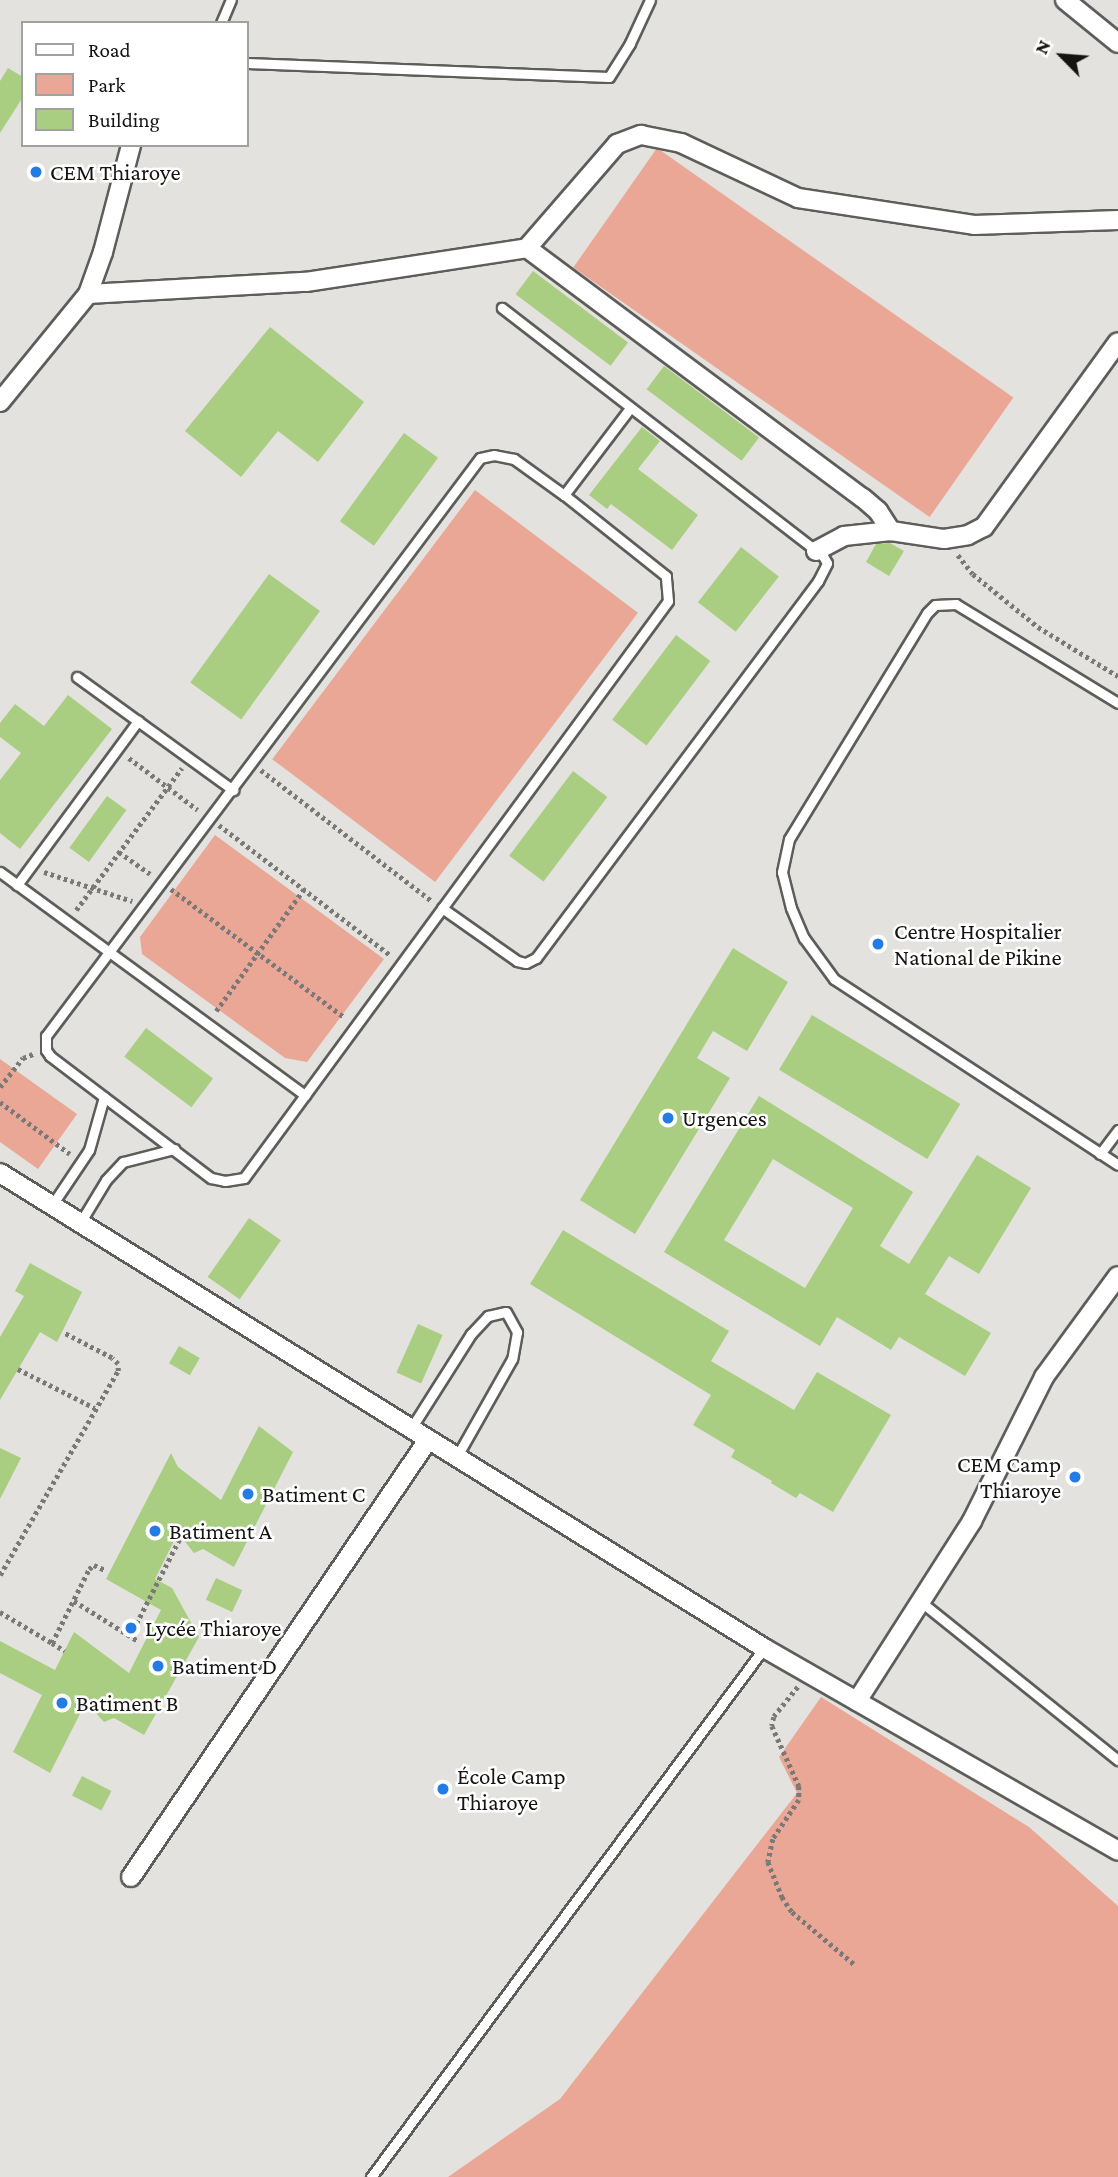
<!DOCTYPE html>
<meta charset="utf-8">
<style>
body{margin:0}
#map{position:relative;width:1118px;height:2177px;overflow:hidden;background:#e3e2de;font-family:"Crimson Pro",serif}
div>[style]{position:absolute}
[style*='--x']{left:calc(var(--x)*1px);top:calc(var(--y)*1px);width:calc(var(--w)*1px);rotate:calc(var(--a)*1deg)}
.green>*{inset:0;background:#eaa796;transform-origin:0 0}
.building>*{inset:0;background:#a9ce81;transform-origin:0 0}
.path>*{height:4.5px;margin-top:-2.25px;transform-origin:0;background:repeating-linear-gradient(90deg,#7a7977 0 3.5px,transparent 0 7px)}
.roads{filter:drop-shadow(2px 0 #5d5d5a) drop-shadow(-2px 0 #5d5d5a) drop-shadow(0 2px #5d5d5a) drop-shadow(0 -2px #5d5d5a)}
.service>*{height:9px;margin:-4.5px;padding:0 4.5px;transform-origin:4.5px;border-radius:4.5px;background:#fff}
.minor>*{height:18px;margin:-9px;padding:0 9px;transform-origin:9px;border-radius:9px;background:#fff}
.dots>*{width:19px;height:19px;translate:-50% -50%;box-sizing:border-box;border:4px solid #fff;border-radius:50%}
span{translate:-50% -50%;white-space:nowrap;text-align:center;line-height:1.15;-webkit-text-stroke:5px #fff;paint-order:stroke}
.poi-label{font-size:23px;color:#151413}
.left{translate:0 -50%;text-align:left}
.right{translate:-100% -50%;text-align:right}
.legend{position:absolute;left:21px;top:21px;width:228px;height:126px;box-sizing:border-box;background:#fff;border:2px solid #a1a1a1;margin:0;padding:9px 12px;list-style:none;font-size:21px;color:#151413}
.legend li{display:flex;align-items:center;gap:14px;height:35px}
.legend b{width:35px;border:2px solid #a1a1a1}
.north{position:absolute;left:1027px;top:21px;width:70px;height:70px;-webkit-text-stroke:5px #fff;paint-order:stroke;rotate:295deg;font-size:19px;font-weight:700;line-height:28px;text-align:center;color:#151413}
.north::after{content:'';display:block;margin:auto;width:24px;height:32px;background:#151413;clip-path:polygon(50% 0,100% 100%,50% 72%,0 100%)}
</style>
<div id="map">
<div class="green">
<i style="left:657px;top:148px;width:435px;height:146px;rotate:35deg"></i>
<i style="left:475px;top:490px;width:204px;height:337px;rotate:37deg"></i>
<i style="clip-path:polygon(215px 835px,384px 959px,307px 1062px,285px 1058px,142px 954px,140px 937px)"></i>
<i style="clip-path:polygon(0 1059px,77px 1114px,38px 1169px,0 1142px)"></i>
<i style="clip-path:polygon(821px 1697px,1029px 1827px,1118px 1906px,1118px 2177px,448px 2177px,560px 2099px,797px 1793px,779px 1757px)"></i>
</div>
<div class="building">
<i style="clip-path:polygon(8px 68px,23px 77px,23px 97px,0 133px,0 81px)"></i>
<i style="left:533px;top:271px;width:119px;height:29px;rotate:37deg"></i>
<i style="clip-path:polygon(270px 327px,364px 402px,318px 462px,278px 431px,241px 477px,185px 431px)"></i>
<i style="left:664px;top:366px;width:119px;height:29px;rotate:37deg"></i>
<i style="clip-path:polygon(642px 427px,660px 441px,638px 469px,698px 515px,672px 550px,611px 504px,607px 509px,589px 495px)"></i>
<i style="left:404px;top:433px;width:42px;height:109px;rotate:36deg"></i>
<i style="clip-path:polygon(890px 543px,904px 551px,889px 576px,866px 562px,876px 544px)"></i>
<i style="left:741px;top:547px;width:48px;height:70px;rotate:38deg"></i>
<i style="left:269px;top:574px;width:63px;height:134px;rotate:36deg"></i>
<i style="left:676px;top:635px;width:43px;height:106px;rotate:37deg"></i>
<i style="clip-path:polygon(68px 695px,112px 729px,20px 849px,0 833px,0 780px,21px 753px,0 737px,0 723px,15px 704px,44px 726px)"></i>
<i style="left:573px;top:771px;width:43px;height:106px;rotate:37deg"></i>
<i style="left:107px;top:796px;width:24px;height:64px;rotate:36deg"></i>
<i style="clip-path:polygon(733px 948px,788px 982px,747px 1051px,713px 1031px,697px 1058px,730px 1078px,635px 1234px,580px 1200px)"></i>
<i style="left:812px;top:1015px;width:173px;height:64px;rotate:31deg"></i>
<i style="left:146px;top:1028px;width:84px;height:36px;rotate:37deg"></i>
<i style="clip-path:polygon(evenodd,759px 1096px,913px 1192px,880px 1246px,909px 1264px,977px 1155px,1031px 1188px,979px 1274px,949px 1256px,925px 1294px,991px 1333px,965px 1376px,899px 1337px,891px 1350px,837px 1317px,820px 1346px,664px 1252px,759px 1096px,773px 1159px,853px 1208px,805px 1288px,724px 1240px,773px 1159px)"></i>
<i style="left:249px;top:1218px;width:39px;height:72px;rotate:35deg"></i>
<i style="clip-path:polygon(563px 1230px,729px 1331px,711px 1361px,794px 1410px,817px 1372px,891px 1415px,833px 1512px,800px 1493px,796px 1498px,771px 1483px,772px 1481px,731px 1457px,735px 1450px,693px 1425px,711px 1395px,530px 1284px)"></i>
<i style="clip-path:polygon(30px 1263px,82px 1292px,57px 1342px,40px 1332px,0 1400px,0 1337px,24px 1296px,15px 1291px)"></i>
<i style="left:418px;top:1324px;width:27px;height:53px;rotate:24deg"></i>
<i style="left:179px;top:1346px;width:24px;height:20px;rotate:30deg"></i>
<i style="clip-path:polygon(259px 1426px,293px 1452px,234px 1567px,203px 1549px,194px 1553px,178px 1533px,155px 1579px,172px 1588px,199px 1637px,144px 1735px,114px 1718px,104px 1722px,86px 1702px,50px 1773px,13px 1752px,42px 1695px,0 1673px,0 1641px,55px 1670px,74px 1632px,129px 1673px,161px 1610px,106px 1579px,171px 1453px,178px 1467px,221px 1500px)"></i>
<i style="clip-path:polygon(0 1448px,21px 1458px,0 1499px)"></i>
<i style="left:216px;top:1578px;width:29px;height:24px;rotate:25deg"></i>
<i style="left:82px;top:1776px;width:33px;height:22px;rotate:27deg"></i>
</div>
<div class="path">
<i style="--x:958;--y:555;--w:24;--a:52"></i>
<i style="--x:973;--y:574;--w:84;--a:39.2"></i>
<i style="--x:1038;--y:627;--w:94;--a:31.5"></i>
<i style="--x:129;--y:758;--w:86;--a:37"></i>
<i style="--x:261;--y:770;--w:215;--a:37.5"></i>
<i style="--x:219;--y:825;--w:215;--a:37.2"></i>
<i style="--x:119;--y:852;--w:38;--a:35"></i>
<i style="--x:44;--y:872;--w:93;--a:18.2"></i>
<i style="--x:171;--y:889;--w:215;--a:36.5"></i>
<i style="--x:76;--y:910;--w:177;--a:-53.3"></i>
<i style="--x:216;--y:1011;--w:150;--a:-54.2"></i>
<i style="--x:0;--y:1087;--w:37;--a:-52"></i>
<i style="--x:23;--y:1058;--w:11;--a:-22"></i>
<i style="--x:0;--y:1102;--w:87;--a:36.6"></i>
<i style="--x:18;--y:1369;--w:86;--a:26.9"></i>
<i style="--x:0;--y:1575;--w:236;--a:-60"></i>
<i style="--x:118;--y:1371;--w:7;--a:-90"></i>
<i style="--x:118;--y:1364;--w:8;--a:-135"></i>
<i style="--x:112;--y:1358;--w:54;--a:-152.5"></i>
<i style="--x:74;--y:1601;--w:75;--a:32"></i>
<i style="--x:0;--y:1612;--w:61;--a:30.8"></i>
<i style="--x:52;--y:1643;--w:83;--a:-63.4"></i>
<i style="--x:89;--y:1569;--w:6;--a:-39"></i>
<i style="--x:94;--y:1565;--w:12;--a:24"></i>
<i style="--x:130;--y:1636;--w:117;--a:-63"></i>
<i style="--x:183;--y:1532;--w:6;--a:-31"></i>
<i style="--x:188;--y:1529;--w:16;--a:27"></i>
<i style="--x:52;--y:1643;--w:15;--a:32"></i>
<i style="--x:798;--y:1687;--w:38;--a:129"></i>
<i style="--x:774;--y:1717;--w:9;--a:103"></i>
<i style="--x:772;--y:1726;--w:66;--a:65.8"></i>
<i style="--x:799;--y:1786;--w:14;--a:90"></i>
<i style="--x:799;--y:1800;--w:47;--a:123.7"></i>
<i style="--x:773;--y:1839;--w:24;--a:102"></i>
<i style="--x:768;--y:1862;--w:38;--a:68"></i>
<i style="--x:782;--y:1897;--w:18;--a:56"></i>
<i style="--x:792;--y:1912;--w:81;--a:40"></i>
</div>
<div class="roads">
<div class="service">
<i style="--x:221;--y:23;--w:25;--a:-67"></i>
<i style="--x:247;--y:63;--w:362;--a:2.2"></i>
<i style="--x:609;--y:77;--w:40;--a:-58"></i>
<i style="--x:630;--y:43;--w:47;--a:-65.1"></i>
<i style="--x:564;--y:495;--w:62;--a:-144.2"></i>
<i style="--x:514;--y:459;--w:20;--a:-169"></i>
<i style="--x:494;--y:455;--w:14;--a:168"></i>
<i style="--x:480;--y:458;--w:723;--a:126.9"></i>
<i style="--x:46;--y:1036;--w:14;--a:90"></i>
<i style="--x:46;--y:1050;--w:7;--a:56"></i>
<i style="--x:50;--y:1056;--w:202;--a:37.2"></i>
<i style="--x:211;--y:1178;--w:14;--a:12"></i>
<i style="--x:225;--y:1181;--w:19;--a:-9"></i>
<i style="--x:244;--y:1178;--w:716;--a:-53.69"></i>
<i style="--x:668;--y:601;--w:25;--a:-95"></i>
<i style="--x:666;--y:576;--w:130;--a:-141.5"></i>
<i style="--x:564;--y:495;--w:109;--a:-52.8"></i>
<i style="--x:77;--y:677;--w:193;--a:35.9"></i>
<i style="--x:1118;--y:703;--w:190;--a:-148.6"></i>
<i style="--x:956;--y:604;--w:21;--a:177"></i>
<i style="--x:935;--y:605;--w:11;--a:135"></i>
<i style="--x:927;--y:613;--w:265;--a:121.4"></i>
<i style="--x:789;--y:839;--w:34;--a:102"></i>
<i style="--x:782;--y:872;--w:37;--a:76"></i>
<i style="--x:791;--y:908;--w:33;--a:67"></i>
<i style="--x:804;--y:938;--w:51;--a:53.8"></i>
<i style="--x:834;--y:979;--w:339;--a:33.2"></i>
<i style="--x:0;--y:872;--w:378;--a:36.2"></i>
<i style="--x:17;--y:885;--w:204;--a:-53.6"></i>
<i style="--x:442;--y:908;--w:92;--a:35.2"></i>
<i style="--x:517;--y:961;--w:9;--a:13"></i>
<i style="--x:526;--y:963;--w:11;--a:-27"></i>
<i style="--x:536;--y:958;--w:471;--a:-53.2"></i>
<i style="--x:818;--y:581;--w:20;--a:-63"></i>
<i style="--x:827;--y:563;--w:8;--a:-120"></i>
<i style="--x:823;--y:556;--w:406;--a:-142.3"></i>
<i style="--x:1100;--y:1154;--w:30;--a:-53"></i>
<i style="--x:52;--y:1205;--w:66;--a:-56.1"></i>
<i style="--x:89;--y:1150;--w:55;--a:-74.2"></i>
<i style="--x:80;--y:1223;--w:50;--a:-58.8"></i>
<i style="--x:106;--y:1180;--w:25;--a:-47"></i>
<i style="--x:123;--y:1162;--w:53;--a:-14.3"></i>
<i style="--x:410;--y:1430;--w:114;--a:-57.6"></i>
<i style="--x:471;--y:1334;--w:25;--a:-47"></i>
<i style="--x:488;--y:1316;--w:18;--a:-13"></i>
<i style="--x:506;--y:1312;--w:23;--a:61"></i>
<i style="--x:517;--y:1332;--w:27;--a:100"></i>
<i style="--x:512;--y:1359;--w:114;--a:119.5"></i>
<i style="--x:920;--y:1601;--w:254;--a:38.8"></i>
<i style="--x:371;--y:2177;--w:659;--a:-53.39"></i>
</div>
<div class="minor">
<i style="--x:1065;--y:0;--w:68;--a:39.1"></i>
<i style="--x:527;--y:248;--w:419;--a:36.7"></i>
<i style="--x:863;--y:498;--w:20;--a:41"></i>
<i style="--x:878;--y:511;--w:24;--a:57"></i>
<i style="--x:88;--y:294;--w:218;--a:-3.2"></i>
<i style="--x:306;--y:282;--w:224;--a:-8.7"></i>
<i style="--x:527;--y:248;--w:138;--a:-49.1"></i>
<i style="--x:617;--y:144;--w:26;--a:-21"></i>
<i style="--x:641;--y:135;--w:41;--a:11.3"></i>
<i style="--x:681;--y:143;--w:129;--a:25.2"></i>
<i style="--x:798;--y:198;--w:178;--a:8.7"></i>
<i style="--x:974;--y:225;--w:144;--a:-2"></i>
<i style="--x:0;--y:402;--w:139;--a:-50.8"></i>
<i style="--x:88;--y:294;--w:45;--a:-70.3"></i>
<i style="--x:103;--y:252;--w:111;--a:-75.3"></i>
<i style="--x:816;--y:551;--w:32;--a:-28"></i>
<i style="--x:844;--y:536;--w:47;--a:-6.1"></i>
<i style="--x:891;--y:531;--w:54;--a:8.6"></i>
<i style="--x:944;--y:539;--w:24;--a:-9"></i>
<i style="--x:968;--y:535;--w:18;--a:-27"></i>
<i style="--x:984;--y:527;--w:228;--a:-54.1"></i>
<i style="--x:0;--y:1173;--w:900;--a:31.87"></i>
<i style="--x:764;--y:1648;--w:408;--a:29.8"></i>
<i style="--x:857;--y:1701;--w:214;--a:-57.4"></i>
<i style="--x:972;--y:1521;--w:161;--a:-63.4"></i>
<i style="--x:1044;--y:1377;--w:125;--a:-53.8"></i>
<i style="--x:131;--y:1877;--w:528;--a:-55.8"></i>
</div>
</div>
<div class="dots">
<i style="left:36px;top:172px;background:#237ce6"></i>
<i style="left:878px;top:944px;background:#237ce6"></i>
<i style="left:668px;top:1118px;background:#237ce6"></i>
<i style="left:1075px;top:1477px;background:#237ce6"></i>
<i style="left:248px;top:1494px;background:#237ce6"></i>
<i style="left:155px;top:1531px;background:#237ce6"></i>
<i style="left:131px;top:1628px;background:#237ce6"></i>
<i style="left:158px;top:1666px;background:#237ce6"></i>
<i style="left:62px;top:1703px;background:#237ce6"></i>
<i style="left:443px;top:1789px;background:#237ce6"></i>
</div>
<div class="poi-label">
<span class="left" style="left:50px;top:172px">CEM Thiaroye</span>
<span class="left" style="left:894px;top:944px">Centre Hospitalier<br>National de Pikine</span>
<span class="left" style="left:682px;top:1118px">Urgences</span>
<span class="right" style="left:1061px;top:1477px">CEM Camp<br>Thiaroye</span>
<span class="left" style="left:262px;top:1494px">Batiment C</span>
<span class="left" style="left:169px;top:1531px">Batiment A</span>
<span class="left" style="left:145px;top:1628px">Lycée Thiaroye</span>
<span class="left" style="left:172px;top:1666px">Batiment D</span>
<span class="left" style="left:76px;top:1703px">Batiment B</span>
<span class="left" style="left:457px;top:1789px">École Camp<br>Thiaroye</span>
</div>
<ul class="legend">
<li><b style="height:9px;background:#fff"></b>Road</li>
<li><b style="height:19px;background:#eaa796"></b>Park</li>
<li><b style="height:19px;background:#a9ce81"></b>Building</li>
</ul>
<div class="north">N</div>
</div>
